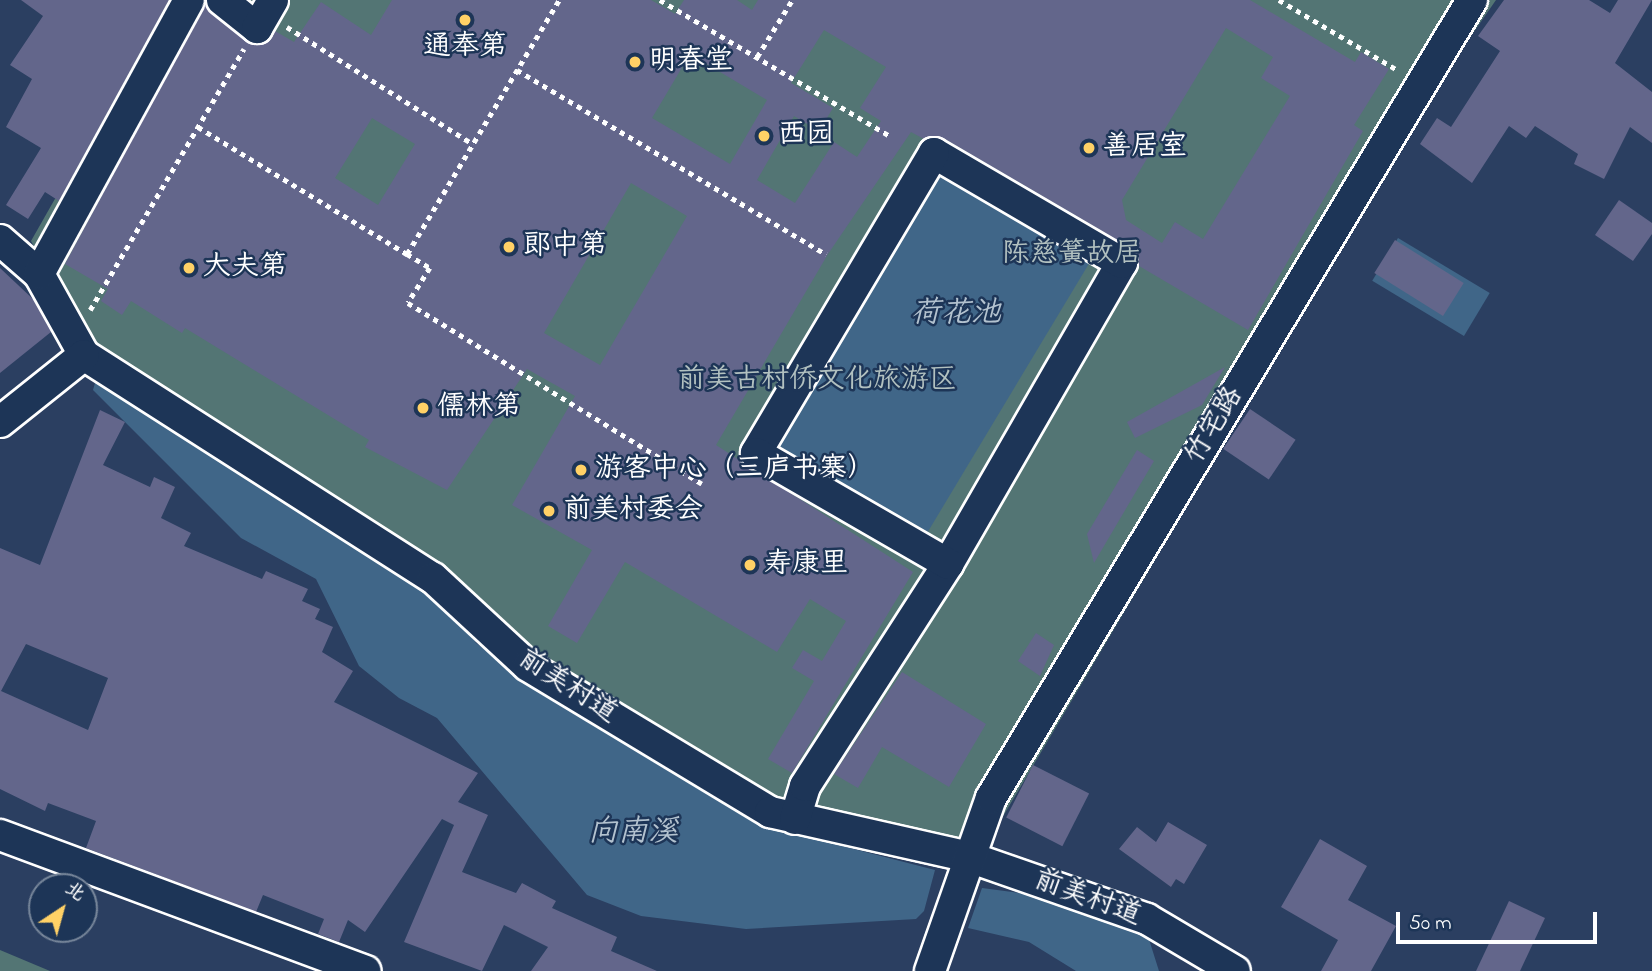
<!DOCTYPE html>
<meta charset="utf-8">
<style>
body{margin:0}
#map{position:relative;width:1652px;height:971px;overflow:hidden;background:#2b3f61;font-family:"Indie Flower","LXGW WenKai TC",sans-serif}
div>[style]{position:absolute}
[style*='--x']{left:calc(var(--x)*1px);top:calc(var(--y)*1px);width:calc(var(--w)*1px);rotate:calc(var(--a)*1deg)}
.green>*{inset:0;background:#537574}
.water>*{inset:0;background:#406688;transform-origin:0 0}
.building>*{inset:0;background:#63668b;transform-origin:0 0}
.path>*{height:4.5px;margin-top:-2.25px;transform-origin:0;background:repeating-linear-gradient(90deg,#fff 0 5px,transparent 0 10px)}
.roads{filter:drop-shadow(2px 0 #fff) drop-shadow(-2px 0 #fff) drop-shadow(0 2px #fff) drop-shadow(0 -2px #fff)}
.minor>*{height:30px;margin:-15px;padding:0 15px;transform-origin:15px;border-radius:15px;background:#1d3557}
.dots>*{width:19px;height:19px;translate:-50% -50%;box-sizing:border-box;border:4px solid #1d3557;border-radius:50%}
span{translate:-50% -50%;white-space:nowrap;text-align:center;line-height:1.15;-webkit-text-stroke:5px #1d3557;paint-order:stroke}
.poi-label{font-size:28px;color:#fff}
.left{translate:0 -50%;text-align:left}
.park-label{font-size:28px;color:#b2c1c0}
.street-label{font-size:28px;color:#fff}
.water-label{font-size:30px;color:#b3c2cf;font-style:italic}
.north{position:absolute;left:28px;top:873px;width:70px;height:70px;box-sizing:border-box;background:#1d3557;border:2px solid #77869a;border-radius:50%;rotate:36deg;font-size:19px;font-weight:700;line-height:28px;text-align:center;color:#fff}
.north::after{content:'';display:block;margin:auto;width:24px;height:32px;background:#ffd166;clip-path:polygon(50% 0,100% 100%,50% 72%,0 100%)}
.scale{position:absolute;left:1396px;top:912px;width:201px;height:32px;box-sizing:border-box;border:4px solid #fff;border-top:0;padding-left:9px;font-size:21px;line-height:24px;white-space:nowrap;color:#fff;-webkit-text-stroke:5px #1d3557;paint-order:stroke}
</style>
<div id="map">
<div class="green">
<i style="clip-path:polygon(168px 0,1496px 0,1435px 88px,989px 840px,903px 833px,763px 797px,539px 657px,92px 349px,31px 241px)"></i>
<i style="clip-path:polygon(0 950px,50px 971px,0 971px)"></i>
</div>
<div class="water">
<i style="left:937px;top:169px;width:179px;height:329px;rotate:31deg"></i>
<i style="left:1398px;top:238px;width:107px;height:50px;rotate:31deg"></i>
<i style="clip-path:polygon(106px 382px,440px 594px,476px 643px,531px 684px,765px 826px,935px 870px,924px 911px,916px 919px,746px 929px,641px 916px,587px 895px,437px 718px,399px 698px,359px 666px,316px 579px,241px 538px,93px 390px,95px 383px)"></i>
<i style="clip-path:polygon(982px 888px,1028px 894px,1147px 933px,1159px 971px,1076px 971px,1029px 942px,968px 928px)"></i>
</div>
<div class="building">
<i style="clip-path:polygon(21px 0,169px 0,59px 201px,45px 192px,28px 219px,6px 205px,41px 148px,6px 127px,32px 79px,10px 65px,43px 16px)"></i>
<i style="clip-path:polygon(evenodd,392px 0,651px 0,675px 14px,684px 0,737px 0,752px 10px,758px 0,1250px 0,1355px 62px,1361px 52px,1389px 69px,1354px 125px,1363px 131px,1248px 330px,1139px 266px,1131px 248px,943px 138px,924px 139px,911px 132px,828px 254px,716px 445px,913px 572px,792px 773px,768px 759px,814px 681px,792px 668px,803px 650px,822px 661px,846px 621px,810px 599px,777px 652px,625px 562px,577px 643px,548px 626px,592px 550px,512px 505px,575px 396px,527px 369px,447px 490px,365px 447px,369px 440px,185px 328px,182px 333px,131px 301px,122px 315px,101px 301px,108px 289px,65px 264px,205px 4px,256px 45px,275px 31px,294px 42px,321px 2px,371px 35px,392px 0,1226px 28px,1273px 57px,1261px 78px,1290px 96px,1203px 239px,1175px 222px,1162px 243px,1126px 220px,1122px 200px,1226px 28px,392px 0,824px 30px,886px 67px,860px 108px,881px 121px,857px 157px,834px 142px,795px 203px,757px 180px,794px 116px,819px 131px,833px 108px,791px 83px,824px 30px,392px 0,690px 54px,767px 100px,730px 164px,652px 118px,690px 54px,392px 0,372px 118px,415px 144px,378px 205px,335px 178px,372px 118px,392px 0,631px 183px,687px 216px,600px 365px,544px 333px,631px 183px)"></i>
<i style="clip-path:polygon(1504px 0,1589px 0,1610px 13px,1618px 0,1652px 0,1615px 63px,1652px 92px,1652px 143px,1630px 127px,1604px 179px,1574px 164px,1578px 154px,1535px 126px,1526px 138px,1509px 126px,1472px 183px,1420px 144px,1437px 118px,1451px 127px,1500px 51px,1478px 36px)"></i>
<i style="clip-path:polygon(1619px 200px,1652px 223px,1652px 234px,1633px 261px,1595px 235px)"></i>
<i style="left:1395px;top:240px;width:81px;height:39px;rotate:32deg"></i>
<i style="clip-path:polygon(0 268px,34px 300px,51px 332px,0 373px)"></i>
<i style="clip-path:polygon(1225px 367px,1202px 405px,1135px 438px,1127px 422px)"></i>
<i style="left:1250px;top:409px;width:55px;height:48px;rotate:34deg"></i>
<i style="clip-path:polygon(evenodd,100px 410px,125px 422px,103px 465px,150px 487px,154px 477px,175px 487px,161px 518px,191px 533px,184px 546px,262px 579px,266px 571px,308px 589px,302px 601px,320px 609px,315px 619px,333px 627px,322px 652px,353px 671px,334px 702px,478px 773px,458px 802px,488px 815px,462px 872px,516px 893px,522px 883px,556px 901px,552px 908px,617px 937px,611px 951px,657px 971px,531px 971px,548px 947px,504px 925px,482px 971px,404px 942px,454px 825px,442px 819px,365px 932px,348px 920px,339px 942px,318px 934px,324px 919px,263px 895px,256px 912px,86px 848px,96px 821px,48px 803px,45px 811px,0 789px,0 548px,40px 565px,100px 410px,26px 644px,108px 678px,88px 730px,1px 691px,26px 644px)"></i>
<i style="clip-path:polygon(1137px 450px,1154px 461px,1094px 563px,1087px 534px)"></i>
<i style="clip-path:polygon(1036px 633px,1054px 645px,1040px 676px,1018px 661px)"></i>
<i style="clip-path:polygon(902px 672px,986px 724px,949px 787px,882px 747px,858px 788px,834px 774px)"></i>
<i style="left:1033px;top:765px;width:63px;height:59px;rotate:27deg"></i>
<i style="clip-path:polygon(1168px 822px,1207px 845px,1184px 884px,1176px 879px,1171px 887px,1119px 849px,1137px 827px,1156px 842px)"></i>
<i style="clip-path:polygon(1320px 839px,1367px 866px,1348px 900px,1396px 926px,1371px 971px,1321px 971px,1338px 940px,1281px 907px)"></i>
<i style="clip-path:polygon(1509px 901px,1545px 918px,1520px 971px,1476px 971px)"></i>
</div>
<div class="path">
<i style="--x:660;--y:0;--w:269;--a:30.6"></i>
<i style="--x:1279;--y:0;--w:139;--a:30.6"></i>
<i style="--x:287;--y:27;--w:220;--a:32.2"></i>
<i style="--x:757;--y:57;--w:67;--a:-58.4"></i>
<i style="--x:517;--y:70;--w:360;--a:30.8"></i>
<i style="--x:198;--y:127;--w:245;--a:31.3"></i>
<i style="--x:407;--y:254;--w:296;--a:-59.1"></i>
<i style="--x:407;--y:254;--w:27;--a:31"></i>
<i style="--x:430;--y:268;--w:41;--a:122.2"></i>
<i style="--x:408;--y:303;--w:345;--a:31.6"></i>
<i style="--x:90;--y:310;--w:303;--a:-59.5"></i>
</div>
<div class="roads">
<div class="minor">
<i style="--x:222;--y:0;--w:45;--a:38.7"></i>
<i style="--x:257;--y:28;--w:32;--a:-60"></i>
<i style="--x:0;--y:240;--w:52;--a:41.1"></i>
<i style="--x:39;--y:274;--w:93;--a:60.9"></i>
<i style="--x:84;--y:355;--w:414;--a:32.6"></i>
<i style="--x:433;--y:578;--w:129;--a:42.8"></i>
<i style="--x:528;--y:666;--w:283;--a:31.1"></i>
<i style="--x:770;--y:812;--w:204;--a:12.7"></i>
<i style="--x:969;--y:857;--w:188;--a:19.2"></i>
<i style="--x:1147;--y:919;--w:102;--a:30.6"></i>
<i style="--x:39;--y:274;--w:312;--a:-61.3"></i>
<i style="--x:0;--y:422;--w:107;--a:-38.6"></i>
<i style="--x:795;--y:819;--w:34;--a:-73"></i>
<i style="--x:805;--y:786;--w:264;--a:-57.2"></i>
<i style="--x:948;--y:564;--w:348;--a:-60"></i>
<i style="--x:1122;--y:263;--w:218;--a:-149.7"></i>
<i style="--x:934;--y:153;--w:349;--a:120.7"></i>
<i style="--x:756;--y:453;--w:222;--a:30"></i>
<i style="--x:0;--y:835;--w:390;--a:20.4"></i>
<i style="--x:930;--y:971;--w:183;--a:-70.6"></i>
<i style="--x:991;--y:798;--w:932;--a:-58.92"></i>
</div>
</div>
<div class="dots">
<i style="left:465px;top:20px;background:#ffd166"></i>
<i style="left:635px;top:62px;background:#ffd166"></i>
<i style="left:764px;top:136px;background:#ffd166"></i>
<i style="left:1089px;top:148px;background:#ffd166"></i>
<i style="left:509px;top:247px;background:#ffd166"></i>
<i style="left:189px;top:268px;background:#ffd166"></i>
<i style="left:423px;top:408px;background:#ffd166"></i>
<i style="left:581px;top:470px;background:#ffd166"></i>
<i style="left:549px;top:511px;background:#ffd166"></i>
<i style="left:750px;top:565px;background:#ffd166"></i>
</div>
<div class="poi-label">
<span style="left:465px;top:48px">通奉第</span>
<span class="left" style="left:649px;top:62px">明春堂</span>
<span class="left" style="left:778px;top:136px">西园</span>
<span class="left" style="left:1103px;top:148px">善居室</span>
<span class="left" style="left:523px;top:247px">郎中第</span>
<span class="left" style="left:203px;top:268px">大夫第</span>
<span class="left" style="left:437px;top:408px">儒林第</span>
<span class="left" style="left:595px;top:470px">游客中心（三庐书寨）</span>
<span class="left" style="left:563px;top:511px">前美村委会</span>
<span class="left" style="left:764px;top:565px">寿康里</span>
</div>
<div class="park-label">
<span style="left:1072px;top:255px">陈慈簧故居</span>
<span style="left:817px;top:381px">前美古村侨文化旅游区</span>
</div>
<div class="street-label">
<span style="left:1215px;top:426px;rotate:-59deg">竹宅路</span>
<span style="left:567px;top:687px;rotate:33deg">前美村道</span>
<span style="left:1087px;top:899px;rotate:20deg">前美村道</span>
</div>
<div class="water-label">
<span style="left:956px;top:314px">荷花池</span>
<span style="left:633px;top:833px">向南溪</span>
</div>
<div class="north">北</div>
<div class="scale">50 m</div>
</div>
